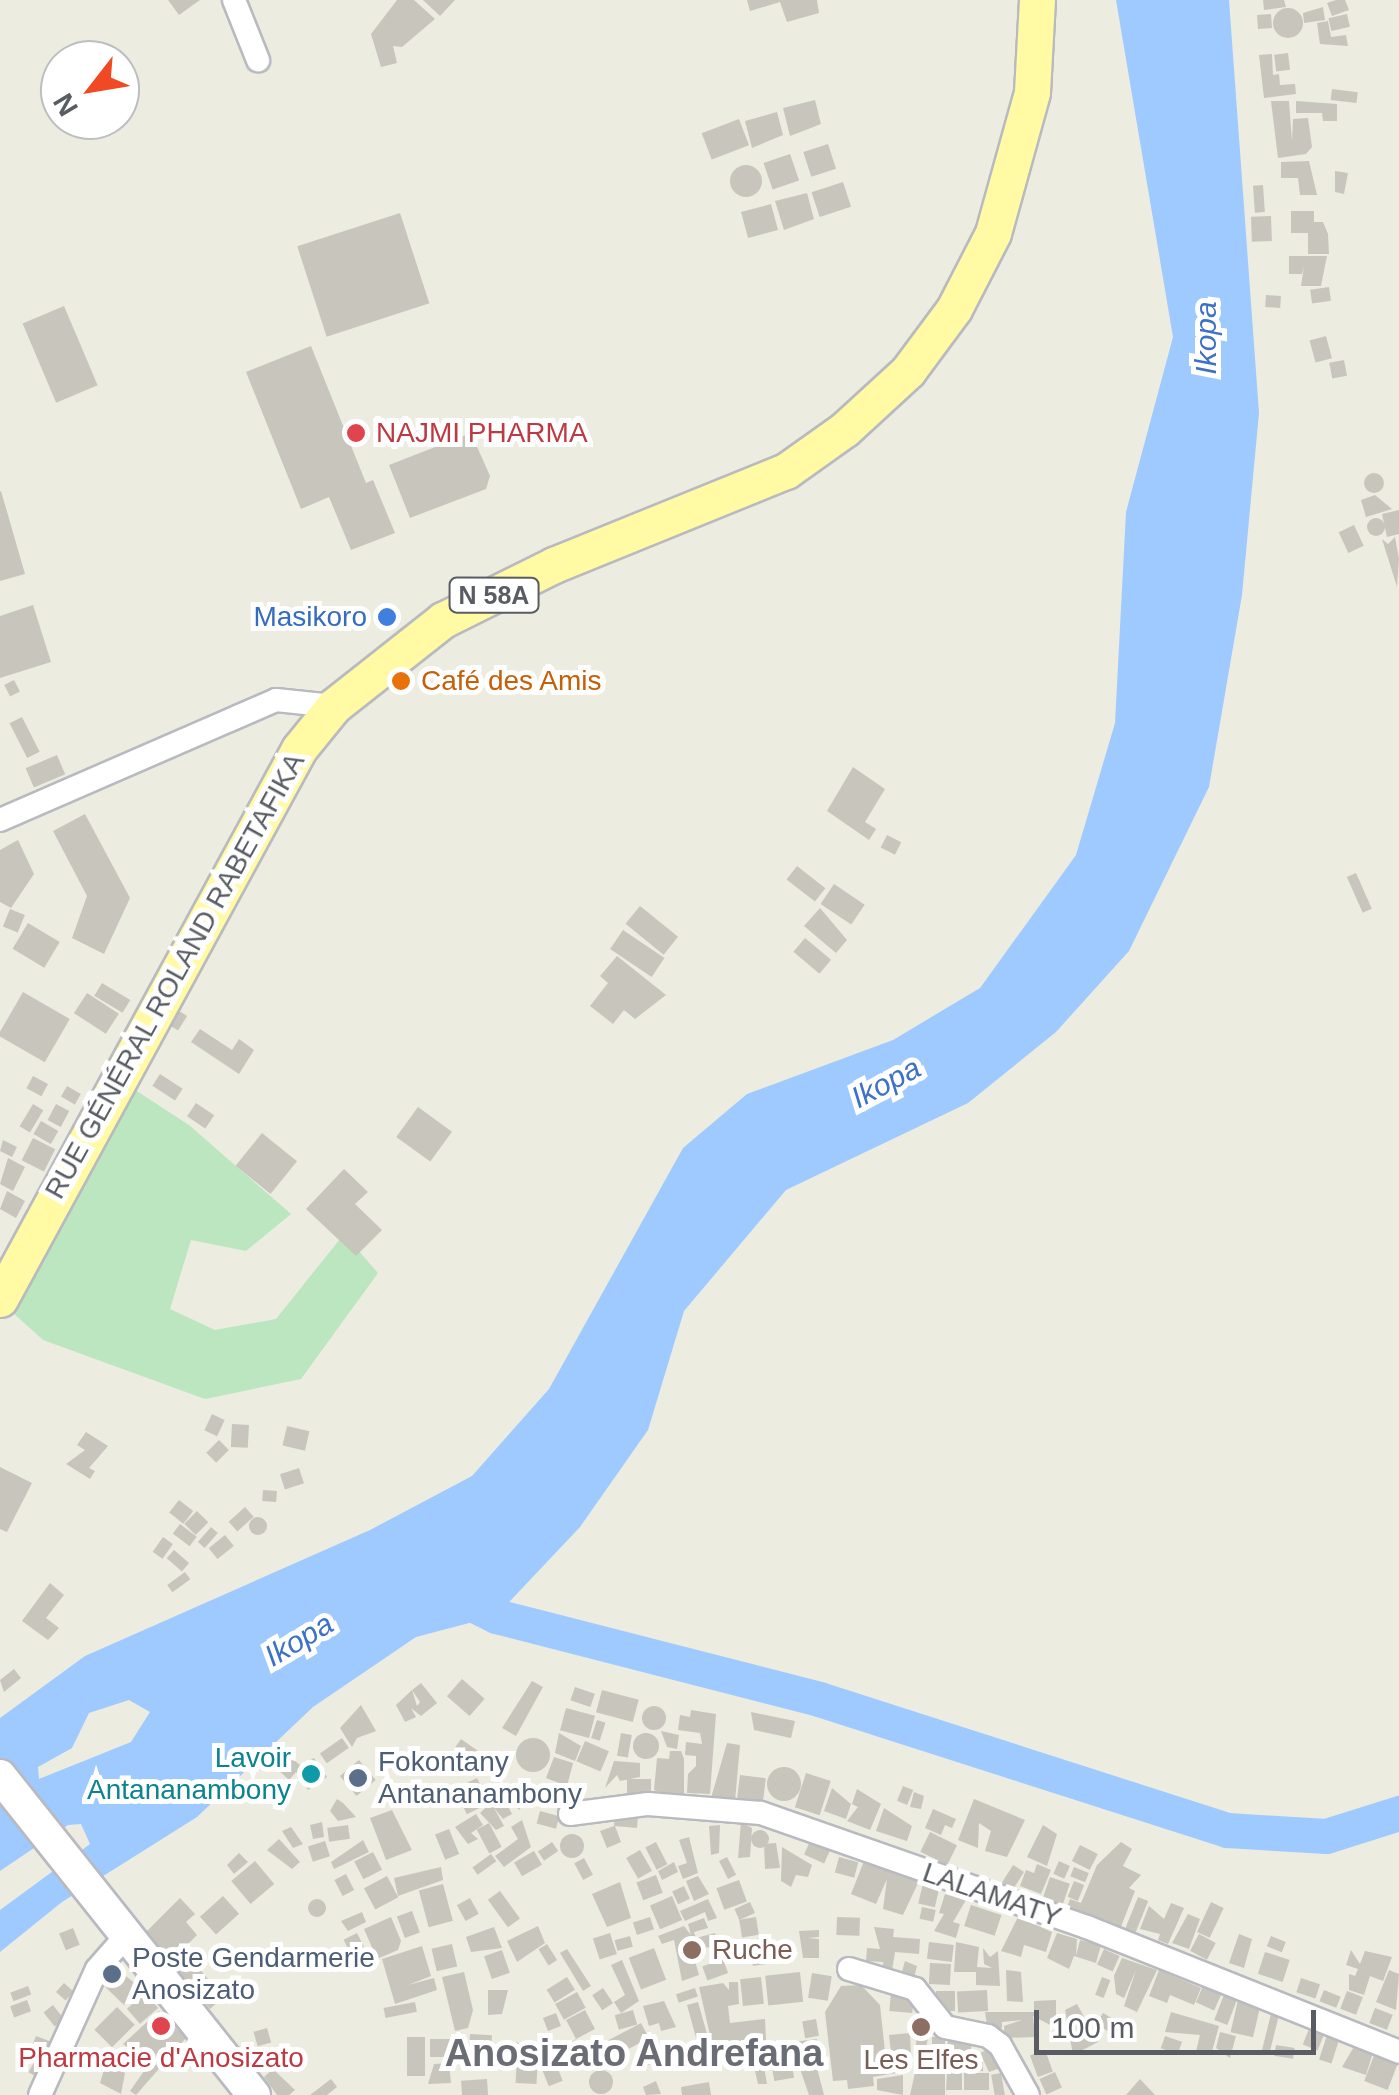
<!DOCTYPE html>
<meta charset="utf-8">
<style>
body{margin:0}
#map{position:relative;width:1399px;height:2095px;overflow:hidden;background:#edece0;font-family:Arial,sans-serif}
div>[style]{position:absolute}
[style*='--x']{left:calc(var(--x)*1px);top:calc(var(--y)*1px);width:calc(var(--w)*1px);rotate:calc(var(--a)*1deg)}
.green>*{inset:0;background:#bbe6c0}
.water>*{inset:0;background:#9ecaff}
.river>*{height:35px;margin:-17.5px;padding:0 17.5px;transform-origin:17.5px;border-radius:17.5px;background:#9ecaff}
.building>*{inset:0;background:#c8c5bd;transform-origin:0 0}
.round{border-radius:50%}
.roads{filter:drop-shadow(2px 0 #b8bac0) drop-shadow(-2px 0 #b8bac0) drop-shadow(0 2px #b8bac0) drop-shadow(0 -2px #b8bac0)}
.minor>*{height:22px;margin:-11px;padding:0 11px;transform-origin:11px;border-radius:11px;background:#fff}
.secondary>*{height:32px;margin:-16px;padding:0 16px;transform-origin:16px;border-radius:16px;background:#fff}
.primary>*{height:35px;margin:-17.5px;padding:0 17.5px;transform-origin:17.5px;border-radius:17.5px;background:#fffaa3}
.dots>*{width:28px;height:28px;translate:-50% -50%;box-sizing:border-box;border:5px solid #fff;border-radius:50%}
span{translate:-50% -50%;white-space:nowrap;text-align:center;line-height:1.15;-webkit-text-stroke:10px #fff;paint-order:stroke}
.shield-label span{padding:2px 8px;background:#fff;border:2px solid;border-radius:8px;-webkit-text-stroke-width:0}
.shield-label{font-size:25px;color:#595c62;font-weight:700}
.health-label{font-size:28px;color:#be3a42}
.left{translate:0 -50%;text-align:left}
.shop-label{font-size:28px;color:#366cbe}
.right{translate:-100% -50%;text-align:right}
.food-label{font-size:28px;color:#c56008}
.street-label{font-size:28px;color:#595c62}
.culture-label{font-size:28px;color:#0d838f}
.service-label{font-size:28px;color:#4e5e75}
.education-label{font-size:28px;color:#785e54}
.water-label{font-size:30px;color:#3c71c7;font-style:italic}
.district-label{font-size:38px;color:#6a6e74;font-weight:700}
.north{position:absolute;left:40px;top:40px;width:100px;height:100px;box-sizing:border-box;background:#fff;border:2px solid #bdbec0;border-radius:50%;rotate:239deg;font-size:28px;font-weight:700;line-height:40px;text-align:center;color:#595c62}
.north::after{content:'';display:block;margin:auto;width:35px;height:45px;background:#f14923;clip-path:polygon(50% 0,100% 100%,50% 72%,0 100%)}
.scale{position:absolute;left:1034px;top:2010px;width:282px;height:45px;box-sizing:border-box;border:5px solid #595c62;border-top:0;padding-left:12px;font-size:30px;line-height:35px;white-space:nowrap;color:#595c62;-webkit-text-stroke:8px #fff;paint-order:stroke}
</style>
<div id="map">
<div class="green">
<i style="clip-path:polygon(129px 1086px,189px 1125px,291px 1214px,246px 1251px,191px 1240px,170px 1309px,215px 1330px,276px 1319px,344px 1234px,378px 1273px,301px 1379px,205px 1399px,43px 1340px,11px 1311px)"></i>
</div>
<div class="water">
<i style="clip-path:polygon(evenodd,1116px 0,1229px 0,1259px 413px,1242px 595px,1209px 787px,1129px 951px,1056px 1032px,968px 1103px,786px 1190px,684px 1311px,648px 1430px,580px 1527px,496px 1616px,416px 1637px,313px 1707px,197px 1817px,62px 1902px,0 1952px,0 1910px,90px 1844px,81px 1824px,68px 1825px,0 1871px,0 1718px,85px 1656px,370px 1530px,472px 1476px,549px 1389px,683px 1148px,747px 1094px,893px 1040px,980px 988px,1076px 855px,1115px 723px,1126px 512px,1173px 337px,1116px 0,129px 1700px,150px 1712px,131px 1742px,39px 1779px,38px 1767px,72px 1748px,89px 1713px,129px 1700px)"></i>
</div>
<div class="river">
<i style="--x:456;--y:1596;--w:45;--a:26.6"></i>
<i style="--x:496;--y:1616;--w:333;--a:14.4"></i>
<i style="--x:819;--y:1699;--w:429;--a:17.8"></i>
<i style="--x:1227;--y:1830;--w:99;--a:3.5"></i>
<i style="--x:1326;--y:1836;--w:77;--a:-17.5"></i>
</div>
<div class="building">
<i style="clip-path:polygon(168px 0,200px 0,179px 15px)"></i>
<i style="clip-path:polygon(397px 0,414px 0,435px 19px,402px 47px,393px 46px,397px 63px,381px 67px,371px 34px)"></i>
<i style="clip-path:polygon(423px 0,455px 0,440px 16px)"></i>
<i style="clip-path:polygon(747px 0,817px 0,819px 13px,787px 22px,780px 2px,750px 11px)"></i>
<i style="clip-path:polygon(1263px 0,1284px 0,1286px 7px,1264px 10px)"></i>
<i style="clip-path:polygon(1336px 0,1345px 0,1349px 10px,1332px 16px,1327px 3px)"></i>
<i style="clip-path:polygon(1323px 7px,1325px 20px,1304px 23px,1303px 13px)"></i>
<i class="round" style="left:1273px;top:8px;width:30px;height:30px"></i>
<i style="left:1271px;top:14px;width:14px;height:14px;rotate:86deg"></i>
<i style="left:1347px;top:14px;width:13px;height:19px;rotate:77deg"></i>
<i style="clip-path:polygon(1328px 21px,1331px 37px,1346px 35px,1348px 46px,1320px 44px,1317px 23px)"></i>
<i style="left:1288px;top:53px;width:17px;height:14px;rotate:83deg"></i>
<i style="clip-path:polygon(1272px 54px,1273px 75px,1279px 74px,1280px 85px,1295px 84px,1296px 94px,1264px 98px,1259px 55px)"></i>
<i style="left:1332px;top:89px;width:26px;height:11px;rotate:7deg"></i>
<i style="clip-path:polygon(815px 100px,821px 124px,790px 136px,783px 108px)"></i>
<i style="clip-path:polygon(1271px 101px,1289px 101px,1292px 141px,1293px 119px,1308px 118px,1312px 147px,1306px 154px,1278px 158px)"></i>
<i style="clip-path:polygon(1296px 101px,1337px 104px,1337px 121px,1323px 121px,1322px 113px,1296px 113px)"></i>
<i style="clip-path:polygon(777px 112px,783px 135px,752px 148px,745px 121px)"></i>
<i style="left:739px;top:119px;width:28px;height:40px;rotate:69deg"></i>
<i style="left:828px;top:144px;width:26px;height:26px;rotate:72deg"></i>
<i style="left:790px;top:154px;width:28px;height:28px;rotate:71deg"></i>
<i style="clip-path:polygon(1309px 161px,1317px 195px,1300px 195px,1298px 178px,1281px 178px,1281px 162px)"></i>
<i class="round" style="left:730px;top:165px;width:32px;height:32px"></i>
<i style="clip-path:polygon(1335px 171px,1348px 173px,1344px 194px,1335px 192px)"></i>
<i style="left:843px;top:182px;width:26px;height:33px;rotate:72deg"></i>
<i style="left:1263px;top:185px;width:27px;height:10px;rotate:86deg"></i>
<i style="clip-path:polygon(807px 193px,814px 219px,784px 230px,775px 201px)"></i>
<i style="left:771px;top:204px;width:27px;height:31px;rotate:75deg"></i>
<i style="clip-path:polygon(1291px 211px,1314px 211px,1314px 222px,1323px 222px,1328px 234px,1329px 254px,1308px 254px,1308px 233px,1291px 233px)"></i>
<i style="left:400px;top:213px;width:95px;height:108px;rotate:72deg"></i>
<i style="left:1271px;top:216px;width:25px;height:20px;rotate:88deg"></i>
<i style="clip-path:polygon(1289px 256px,1327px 256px,1321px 286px,1301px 286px,1304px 266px,1302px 274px,1289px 274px)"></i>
<i style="left:1329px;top:287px;width:14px;height:19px;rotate:82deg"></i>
<i style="left:1266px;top:295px;width:15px;height:12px;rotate:4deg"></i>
<i style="left:64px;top:306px;width:86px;height:45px;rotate:67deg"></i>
<i style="left:1326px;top:336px;width:23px;height:17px;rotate:75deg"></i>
<i style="clip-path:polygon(311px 346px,366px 483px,373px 480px,395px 533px,351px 550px,329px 497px,301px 509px,246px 372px)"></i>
<i style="left:1344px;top:360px;width:16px;height:15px;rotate:79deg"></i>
<i style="clip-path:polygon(471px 433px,490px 476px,486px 489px,410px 518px,389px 465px)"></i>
<i class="round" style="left:1364px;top:473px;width:20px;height:20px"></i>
<i style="clip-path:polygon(1px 491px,25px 574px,0 581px,0 492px)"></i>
<i style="clip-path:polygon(1375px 495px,1392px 509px,1366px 517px,1361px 500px)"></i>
<i style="clip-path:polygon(1399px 510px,1399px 534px,1387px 537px,1382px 514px)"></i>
<i class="round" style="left:1367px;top:518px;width:18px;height:18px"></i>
<i style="left:1354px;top:525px;width:23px;height:17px;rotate:65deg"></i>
<i style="clip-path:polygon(1395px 537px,1399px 559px,1397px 587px,1382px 539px,1388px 544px)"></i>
<i style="clip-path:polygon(33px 605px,51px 662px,0 678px,0 616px)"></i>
<i style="left:14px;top:680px;width:13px;height:11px;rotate:63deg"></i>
<i style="left:22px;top:717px;width:39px;height:14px;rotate:63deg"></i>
<i style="left:57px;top:755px;width:21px;height:34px;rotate:67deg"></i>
<i style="clip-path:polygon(853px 767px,885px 789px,865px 822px,876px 829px,869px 840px,827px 811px)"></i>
<i style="clip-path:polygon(85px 814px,130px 898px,104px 954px,72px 938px,87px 896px,53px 831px)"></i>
<i style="left:887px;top:835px;width:16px;height:14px;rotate:27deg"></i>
<i style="clip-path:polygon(18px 840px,34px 874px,11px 908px,0 902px,0 850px)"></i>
<i style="left:797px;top:866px;width:36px;height:17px;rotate:38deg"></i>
<i style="left:1356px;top:873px;width:39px;height:10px;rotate:66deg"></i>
<i style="left:834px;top:884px;width:37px;height:24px;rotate:34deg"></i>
<i style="left:640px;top:906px;width:49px;height:23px;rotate:39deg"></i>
<i style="clip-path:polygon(820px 908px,847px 940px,836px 953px,804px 926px)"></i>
<i style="left:10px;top:909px;width:16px;height:19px;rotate:22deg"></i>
<i style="left:28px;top:923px;width:37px;height:30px;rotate:31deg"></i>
<i style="left:623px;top:930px;width:50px;height:23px;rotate:34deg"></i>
<i style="left:805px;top:938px;width:34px;height:18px;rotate:40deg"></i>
<i style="clip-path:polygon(617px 956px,666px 995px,635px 1019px,624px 1010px,613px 1024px,590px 1006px,608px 983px,600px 976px)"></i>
<i style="left:102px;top:983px;width:33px;height:15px;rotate:31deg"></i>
<i style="left:23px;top:992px;width:54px;height:50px;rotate:30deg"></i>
<i style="left:87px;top:993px;width:38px;height:24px;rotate:33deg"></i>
<i style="left:171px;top:1006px;width:19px;height:17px;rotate:32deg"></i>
<i style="clip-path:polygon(200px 1029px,232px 1050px,239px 1039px,254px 1050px,239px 1074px,191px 1042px)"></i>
<i style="left:160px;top:1074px;width:27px;height:14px;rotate:33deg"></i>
<i style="left:33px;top:1076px;width:17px;height:14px;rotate:28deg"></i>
<i style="left:67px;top:1086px;width:16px;height:12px;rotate:30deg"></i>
<i style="left:196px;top:1103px;width:22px;height:16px;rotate:34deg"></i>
<i style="left:33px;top:1104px;width:12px;height:26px;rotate:31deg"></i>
<i style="left:56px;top:1104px;width:15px;height:18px;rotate:28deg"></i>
<i style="left:418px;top:1107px;width:42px;height:37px;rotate:36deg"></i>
<i style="left:41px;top:1121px;width:20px;height:15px;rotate:30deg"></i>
<i style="left:262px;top:1133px;width:45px;height:42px;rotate:39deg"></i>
<i style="left:33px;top:1138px;width:25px;height:25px;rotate:27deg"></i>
<i style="clip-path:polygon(3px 1140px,17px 1147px,12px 1157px,0 1151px)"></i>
<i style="clip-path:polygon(8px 1158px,25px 1167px,13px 1191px,0 1184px)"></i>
<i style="clip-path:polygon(344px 1169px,368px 1192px,355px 1204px,382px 1230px,356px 1256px,306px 1209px)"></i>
<i style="clip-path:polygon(7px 1191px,25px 1201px,16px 1218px,0 1209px)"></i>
<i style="left:212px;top:1414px;width:14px;height:18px;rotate:25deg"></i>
<i style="left:232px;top:1424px;width:17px;height:23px;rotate:3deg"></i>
<i style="left:287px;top:1426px;width:23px;height:20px;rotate:13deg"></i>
<i style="clip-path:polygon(86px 1432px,108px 1446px,89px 1468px,95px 1471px,90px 1479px,66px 1464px,85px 1450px,77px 1445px)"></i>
<i style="left:219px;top:1440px;width:14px;height:18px;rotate:45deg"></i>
<i style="clip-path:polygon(0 1467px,32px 1483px,7px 1532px,0 1529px)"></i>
<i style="left:299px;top:1468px;width:16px;height:20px;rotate:72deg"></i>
<i style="left:263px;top:1490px;width:14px;height:11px;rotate:4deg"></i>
<i style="left:179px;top:1500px;width:18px;height:16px;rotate:38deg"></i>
<i style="left:245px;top:1507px;width:13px;height:22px;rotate:48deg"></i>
<i style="left:197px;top:1511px;width:16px;height:18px;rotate:45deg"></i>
<i class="round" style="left:249px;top:1517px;width:18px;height:18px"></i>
<i style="left:180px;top:1524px;width:21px;height:12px;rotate:37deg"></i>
<i style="left:211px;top:1527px;width:9px;height:20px;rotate:41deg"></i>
<i style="left:225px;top:1535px;width:14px;height:21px;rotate:51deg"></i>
<i style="left:163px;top:1537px;width:12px;height:18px;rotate:35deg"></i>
<i style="left:174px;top:1550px;width:20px;height:11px;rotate:41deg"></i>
<i style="left:185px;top:1572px;width:9px;height:22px;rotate:54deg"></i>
<i style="clip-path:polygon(50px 1583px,64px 1595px,46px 1618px,59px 1628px,48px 1640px,22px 1621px)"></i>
<i style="clip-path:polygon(14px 1669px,21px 1678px,4px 1692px,0 1680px)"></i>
<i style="left:462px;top:1679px;width:30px;height:23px;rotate:41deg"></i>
<i style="clip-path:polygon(532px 1681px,543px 1687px,516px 1736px,502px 1728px)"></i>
<i style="clip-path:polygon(421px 1683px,437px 1703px,421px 1716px,411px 1708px,416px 1717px,405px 1722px,396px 1705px,412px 1690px,417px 1706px,420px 1702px,412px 1690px)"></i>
<i style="left:575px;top:1687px;width:21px;height:14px;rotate:19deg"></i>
<i style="left:602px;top:1690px;width:38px;height:23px;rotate:15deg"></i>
<i style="clip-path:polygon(361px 1705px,376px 1731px,357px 1738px,352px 1747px,340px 1728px)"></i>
<i class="round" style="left:642px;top:1706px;width:24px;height:24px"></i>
<i style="left:566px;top:1708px;width:30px;height:23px;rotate:15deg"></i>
<i style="clip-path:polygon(691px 1710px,716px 1714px,710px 1794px,687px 1793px,688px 1774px,696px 1766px,696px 1756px,685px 1755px,686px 1742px,702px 1744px,700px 1733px,678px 1730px,680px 1715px,690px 1717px)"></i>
<i style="clip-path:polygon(751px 1712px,795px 1721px,791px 1738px,754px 1730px)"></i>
<i style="left:597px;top:1720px;width:9px;height:19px;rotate:18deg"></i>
<i style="clip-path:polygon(661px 1731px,679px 1735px,677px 1749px,667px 1747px)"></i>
<i style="clip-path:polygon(559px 1733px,581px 1746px,575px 1761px,555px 1753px)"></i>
<i style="left:621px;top:1733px;width:11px;height:23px;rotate:10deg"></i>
<i class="round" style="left:633px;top:1733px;width:26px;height:26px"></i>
<i style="left:342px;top:1738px;width:12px;height:27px;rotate:55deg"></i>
<i class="round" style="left:516px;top:1738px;width:34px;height:34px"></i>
<i style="left:461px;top:1739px;width:21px;height:11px;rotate:35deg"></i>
<i style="left:585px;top:1741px;width:26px;height:22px;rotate:23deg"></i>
<i style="clip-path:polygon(727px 1743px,740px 1745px,735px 1801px,711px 1798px)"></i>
<i style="clip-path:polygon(670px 1751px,681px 1751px,684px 1759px,684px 1793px,674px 1797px,654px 1790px,657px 1758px,669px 1759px)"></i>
<i style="clip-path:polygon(285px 1752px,301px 1766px,314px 1758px,327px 1777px,308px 1790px,296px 1772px,289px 1780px,273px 1765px)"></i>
<i style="clip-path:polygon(554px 1757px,573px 1763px,567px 1786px,546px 1778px)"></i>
<i style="left:359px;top:1760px;width:26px;height:25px;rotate:50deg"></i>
<i style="clip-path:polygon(614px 1761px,640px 1763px,640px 1777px,620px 1781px,617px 1775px,605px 1788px)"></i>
<i class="round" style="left:767px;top:1767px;width:34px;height:34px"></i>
<i style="left:806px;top:1773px;width:26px;height:36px;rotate:18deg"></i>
<i style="left:740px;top:1775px;width:26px;height:27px;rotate:7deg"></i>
<i style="left:477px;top:1778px;width:28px;height:25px;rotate:64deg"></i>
<i style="left:627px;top:1779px;width:24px;height:15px"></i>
<i style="left:551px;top:1786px;width:28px;height:11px;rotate:26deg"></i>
<i style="left:903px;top:1786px;width:11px;height:16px;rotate:22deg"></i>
<i style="left:516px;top:1788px;width:16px;height:15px;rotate:38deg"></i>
<i style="clip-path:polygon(832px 1788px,851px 1804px,846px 1819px,824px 1811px)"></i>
<i style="clip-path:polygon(857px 1789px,881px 1804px,870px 1830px,847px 1821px,858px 1807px,852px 1804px)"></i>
<i style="clip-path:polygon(914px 1792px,924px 1796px,921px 1809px,910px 1807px)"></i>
<i style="clip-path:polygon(501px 1793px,512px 1814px,503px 1819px,494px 1808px,504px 1826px,496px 1830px,480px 1813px)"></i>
<i style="clip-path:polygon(337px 1799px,343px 1803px,356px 1817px,338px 1821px,330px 1811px)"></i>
<i style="clip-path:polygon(974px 1799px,1025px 1820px,1007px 1857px,985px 1851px,991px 1831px,979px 1823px,978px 1848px,958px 1840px)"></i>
<i style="clip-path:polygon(884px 1808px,912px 1826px,907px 1841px,876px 1831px)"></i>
<i style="clip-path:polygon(933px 1809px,956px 1819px,952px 1828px,945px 1825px,941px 1835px,925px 1828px)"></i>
<i style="clip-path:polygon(392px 1810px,412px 1850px,386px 1860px,370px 1818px)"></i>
<i style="left:540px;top:1811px;width:20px;height:13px;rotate:15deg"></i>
<i style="clip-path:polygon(476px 1814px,483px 1825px,471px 1833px,478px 1839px,468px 1844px,455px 1827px)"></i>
<i style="clip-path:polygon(615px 1814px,638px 1816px,637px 1828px,615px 1826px,621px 1842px,607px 1848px,600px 1831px,614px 1826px)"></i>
<i style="clip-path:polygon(522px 1820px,531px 1847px,504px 1867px,495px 1856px,518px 1839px,511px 1827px)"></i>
<i style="clip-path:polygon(322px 1822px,324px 1837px,313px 1839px,310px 1825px)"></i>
<i style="clip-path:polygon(741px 1822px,752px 1828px,750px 1857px,738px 1858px)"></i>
<i style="left:489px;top:1823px;width:27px;height:14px;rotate:62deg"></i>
<i style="left:348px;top:1825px;width:14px;height:21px;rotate:82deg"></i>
<i style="clip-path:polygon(720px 1825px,719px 1853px,711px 1855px,709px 1826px)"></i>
<i style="clip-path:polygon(1043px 1825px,1057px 1834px,1047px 1866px,1027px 1857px)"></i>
<i style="clip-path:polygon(291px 1827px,303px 1844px,293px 1848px,282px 1831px)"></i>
<i style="left:449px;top:1829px;width:27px;height:15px;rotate:68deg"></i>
<i class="round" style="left:751px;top:1830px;width:18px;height:18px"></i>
<i style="left:930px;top:1832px;width:30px;height:22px;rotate:26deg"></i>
<i class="round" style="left:560px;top:1834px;width:24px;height:24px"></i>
<i style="clip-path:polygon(689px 1837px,698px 1873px,683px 1879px,678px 1866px,687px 1863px,679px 1840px)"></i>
<i style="clip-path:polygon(279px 1839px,300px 1862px,292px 1869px,267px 1850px)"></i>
<i style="left:811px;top:1839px;width:22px;height:17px;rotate:24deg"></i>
<i style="clip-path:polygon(363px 1840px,369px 1852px,334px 1869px,331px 1862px)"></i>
<i style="left:325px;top:1841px;width:16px;height:18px;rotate:72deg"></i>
<i style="left:552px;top:1842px;width:11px;height:17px;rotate:56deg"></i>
<i style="left:656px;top:1842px;width:25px;height:12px;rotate:63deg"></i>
<i style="clip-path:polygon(1121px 1842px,1132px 1849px,1123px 1866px,1141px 1875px,1129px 1888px,1135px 1891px,1120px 1929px,1066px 1910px,1070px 1899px,1081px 1903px,1097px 1865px)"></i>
<i style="clip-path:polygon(776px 1843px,780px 1868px,765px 1869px,764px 1844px)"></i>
<i style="left:1080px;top:1845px;width:20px;height:18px;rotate:27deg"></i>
<i style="clip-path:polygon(782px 1847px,812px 1865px,808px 1877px,796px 1875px,791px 1887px,781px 1881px)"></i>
<i style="left:640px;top:1850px;width:24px;height:16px;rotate:60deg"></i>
<i style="left:534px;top:1851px;width:16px;height:23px;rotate:60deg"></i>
<i style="left:373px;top:1852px;width:20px;height:21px;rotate:63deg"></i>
<i style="clip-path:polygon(239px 1853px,248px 1862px,234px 1874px,227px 1865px)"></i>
<i style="left:491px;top:1854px;width:9px;height:23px;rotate:54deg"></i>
<i style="left:727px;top:1857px;width:20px;height:9px;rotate:63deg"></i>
<i style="left:839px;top:1857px;width:20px;height:16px;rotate:15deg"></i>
<i style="left:584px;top:1858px;width:19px;height:11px;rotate:62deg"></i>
<i style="left:255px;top:1861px;width:30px;height:31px;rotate:50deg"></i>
<i style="clip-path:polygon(864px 1861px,919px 1881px,903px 1915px,883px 1909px,887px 1879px,876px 1904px,851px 1894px)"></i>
<i style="left:1059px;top:1861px;width:12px;height:14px;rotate:24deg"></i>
<i style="clip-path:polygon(674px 1862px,678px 1872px,662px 1880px,658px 1871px)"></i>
<i style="clip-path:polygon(1037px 1864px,1051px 1870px,1041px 1894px,1020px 1886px,1026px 1870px,1034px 1873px)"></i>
<i style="left:1013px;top:1865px;width:13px;height:24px;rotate:32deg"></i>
<i style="clip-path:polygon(441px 1867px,443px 1880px,398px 1896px,394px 1878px)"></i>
<i style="left:1074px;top:1867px;width:16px;height:10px;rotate:22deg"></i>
<i style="left:346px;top:1874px;width:18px;height:13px;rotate:63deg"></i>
<i style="left:656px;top:1875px;width:19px;height:21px;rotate:69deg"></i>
<i style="left:387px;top:1876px;width:24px;height:26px;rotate:62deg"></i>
<i style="clip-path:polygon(698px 1876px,709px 1894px,694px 1901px,686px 1881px)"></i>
<i style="left:1050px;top:1877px;width:21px;height:25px;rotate:19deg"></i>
<i style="left:739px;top:1880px;width:23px;height:24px;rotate:70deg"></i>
<i style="left:1074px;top:1881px;width:11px;height:17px;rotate:22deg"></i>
<i style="clip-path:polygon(620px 1882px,631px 1918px,607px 1927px,592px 1894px)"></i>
<i style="left:923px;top:1883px;width:17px;height:21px;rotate:13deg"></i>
<i style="left:443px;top:1884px;width:38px;height:25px;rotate:75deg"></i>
<i style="left:684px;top:1886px;width:14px;height:13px;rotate:65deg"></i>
<i style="left:500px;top:1891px;width:34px;height:15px;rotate:54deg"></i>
<i style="clip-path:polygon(945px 1894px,966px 1900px,953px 1922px,960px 1924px,956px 1938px,934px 1931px,944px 1914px,939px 1913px)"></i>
<i style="left:223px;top:1896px;width:24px;height:31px;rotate:48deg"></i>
<i style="left:672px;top:1896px;width:26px;height:24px;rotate:67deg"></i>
<i style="left:1138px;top:1897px;width:11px;height:37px;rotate:22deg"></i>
<i style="clip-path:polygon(180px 1898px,195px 1914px,186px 1922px,197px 1935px,183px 1949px,223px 1997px,210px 2009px,146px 1932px)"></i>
<i style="left:470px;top:1898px;width:18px;height:15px;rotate:61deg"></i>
<i style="clip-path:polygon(708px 1899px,717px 1918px,708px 1921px,705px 1912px,685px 1921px,680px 1911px)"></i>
<i class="round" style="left:308px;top:1899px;width:18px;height:18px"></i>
<i style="left:750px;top:1902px;width:12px;height:17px;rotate:66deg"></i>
<i style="left:1211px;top:1902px;width:14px;height:33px;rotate:25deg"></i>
<i style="clip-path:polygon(1171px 1903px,1184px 1908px,1168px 1944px,1158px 1940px,1160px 1934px,1140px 1929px,1149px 1906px,1164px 1919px)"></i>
<i style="left:971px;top:1905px;width:32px;height:22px;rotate:18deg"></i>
<i style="left:922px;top:1907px;width:14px;height:12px;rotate:12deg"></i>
<i style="left:412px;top:1911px;width:23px;height:16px;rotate:70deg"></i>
<i style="clip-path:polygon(362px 1912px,366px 1922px,348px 1931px,341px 1921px)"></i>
<i style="clip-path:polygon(1188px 1914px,1200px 1919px,1189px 1949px,1172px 1943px)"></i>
<i style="clip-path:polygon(391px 1917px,401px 1941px,398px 1950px,377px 1959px,364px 1929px)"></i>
<i style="left:650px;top:1917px;width:13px;height:18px;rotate:72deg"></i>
<i style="left:756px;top:1917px;width:18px;height:17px;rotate:81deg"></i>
<i style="left:837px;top:1917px;width:23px;height:18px;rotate:2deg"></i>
<i style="clip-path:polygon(1018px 1917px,1052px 1932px,1046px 1952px,1024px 1945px,1021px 1957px,1001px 1951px)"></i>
<i style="clip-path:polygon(704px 1918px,708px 1928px,694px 1932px,696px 1938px,715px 1933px,719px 1948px,699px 1947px,701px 1955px,694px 1957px,699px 1975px,682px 1981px,674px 1940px,662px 1944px,658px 1936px,684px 1926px,691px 1935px,688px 1924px)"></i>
<i style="clip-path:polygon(538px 1926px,545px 1943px,517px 1962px,507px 1941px)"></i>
<i style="clip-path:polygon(494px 1927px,502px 1948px,471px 1952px,466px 1937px)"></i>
<i style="clip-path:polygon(874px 1927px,894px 1929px,893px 1937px,920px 1939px,919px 1954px,895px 1952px,891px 1977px,884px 1976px,883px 1962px,866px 1961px,867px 1948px,880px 1949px)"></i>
<i style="left:73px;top:1928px;width:18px;height:15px;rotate:68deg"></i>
<i style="clip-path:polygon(819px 1930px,819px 1937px,808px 1938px,819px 1939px,819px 1958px,803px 1958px,799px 1931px)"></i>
<i style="left:357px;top:1933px;width:27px;height:15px;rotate:63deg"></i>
<i style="left:610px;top:1933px;width:22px;height:18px;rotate:72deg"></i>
<i style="clip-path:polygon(1057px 1933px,1077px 1939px,1076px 1956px,1080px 1940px,1101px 1945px,1096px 1963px,1074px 1956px,1069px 1969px,1047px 1958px)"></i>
<i style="left:1199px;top:1934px;width:19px;height:19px;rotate:28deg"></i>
<i style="clip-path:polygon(1239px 1934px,1252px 1939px,1244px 1968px,1229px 1963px)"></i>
<i style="left:630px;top:1936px;width:11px;height:16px;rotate:75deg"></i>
<i style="left:1271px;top:1936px;width:16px;height:11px;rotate:22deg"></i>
<i style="clip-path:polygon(769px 1937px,766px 1953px,773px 1963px,753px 1966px,749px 1940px)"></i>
<i style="left:929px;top:1942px;width:25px;height:17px;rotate:7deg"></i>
<i style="clip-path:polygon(956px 1942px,979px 1947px,977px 1967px,992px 1968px,984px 1964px,983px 1948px,990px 1957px,998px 1951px,1000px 1986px,976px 1985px,976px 1972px,954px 1972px)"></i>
<i style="left:452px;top:1944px;width:23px;height:21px;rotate:77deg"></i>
<i style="left:547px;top:1944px;width:19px;height:10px;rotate:58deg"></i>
<i style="clip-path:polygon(422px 1946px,431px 1976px,408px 1985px,434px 1978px,437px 1990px,395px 2004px,382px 1959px)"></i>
<i style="left:654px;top:1948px;width:34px;height:27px;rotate:69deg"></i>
<i style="clip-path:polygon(567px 1949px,591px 1986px,583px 1991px,560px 1953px)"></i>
<i style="left:1104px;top:1949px;width:17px;height:17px;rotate:24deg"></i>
<i style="left:502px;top:1950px;width:24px;height:19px;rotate:71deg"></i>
<i style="clip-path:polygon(1351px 1950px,1360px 1964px,1365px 1951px,1392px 1957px,1383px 1981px,1370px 1976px,1364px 1995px,1349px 1990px,1349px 1974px,1355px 1976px,1358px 1969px,1346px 1965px)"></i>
<i style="left:1265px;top:1952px;width:26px;height:23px;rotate:18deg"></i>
<i style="clip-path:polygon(1122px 1958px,1157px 1970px,1137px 2012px,1124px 2006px,1136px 1970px,1124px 1998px,1116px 1994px,1114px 1976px)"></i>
<i style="left:723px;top:1959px;width:15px;height:22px;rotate:70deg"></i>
<i style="clip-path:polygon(622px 1960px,639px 2001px,621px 2013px,614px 2002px,625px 1995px,611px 1965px)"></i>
<i style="clip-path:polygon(905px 1961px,917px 1966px,913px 1982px,900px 1979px)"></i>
<i style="left:930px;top:1963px;width:21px;height:21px;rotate:3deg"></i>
<i style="clip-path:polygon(1006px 1970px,1021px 1972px,1023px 2002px,1007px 2001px)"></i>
<i style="clip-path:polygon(1159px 1970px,1201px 1988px,1194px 2005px,1170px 1995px,1167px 2003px,1149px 1996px)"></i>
<i style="clip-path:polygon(1389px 1970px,1399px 1974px,1396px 2010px,1376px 2002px)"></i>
<i style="clip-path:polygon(464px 1972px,473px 2010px,468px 2028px,455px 2031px,442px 1977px)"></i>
<i style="left:800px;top:1972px;width:30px;height:35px;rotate:84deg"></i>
<i style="clip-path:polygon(122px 1973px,142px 1989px,124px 2005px,99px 1981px,103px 1974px)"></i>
<i style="left:812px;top:1973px;width:20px;height:25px;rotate:9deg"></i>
<i style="left:567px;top:1977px;width:15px;height:24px;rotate:58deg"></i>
<i style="left:761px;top:1977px;width:27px;height:21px;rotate:84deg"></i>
<i style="left:1102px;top:1977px;width:9px;height:19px;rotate:21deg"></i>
<i style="left:1301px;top:1978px;width:20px;height:15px;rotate:18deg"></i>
<i style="clip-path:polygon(729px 1982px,738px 1982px,739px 2004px,728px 2006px,730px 2023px,765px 2019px,766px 2040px,713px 2048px,699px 1987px,723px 1983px,729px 1990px)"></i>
<i style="left:64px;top:1983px;width:13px;height:12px;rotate:42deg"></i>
<i style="left:1204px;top:1984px;width:20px;height:20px;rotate:24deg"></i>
<i style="clip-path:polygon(861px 1985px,880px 2005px,885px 2052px,891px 2052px,889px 2035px,910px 2033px,911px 2058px,897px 2057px,896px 2073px,873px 2077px,874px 2086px,848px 2089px,847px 2080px,833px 2081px,825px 2012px,841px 1986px)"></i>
<i style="left:28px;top:1986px;width:9px;height:19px;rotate:69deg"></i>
<i style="left:603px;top:1988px;width:18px;height:13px;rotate:56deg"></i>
<i style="left:695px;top:1988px;width:9px;height:20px;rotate:72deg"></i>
<i style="clip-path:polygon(488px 1990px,508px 1990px,502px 2014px,488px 2015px)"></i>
<i style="left:987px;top:1990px;width:21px;height:30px;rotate:87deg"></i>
<i style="left:1324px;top:1990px;width:18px;height:12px;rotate:22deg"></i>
<i style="left:955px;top:1991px;width:20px;height:19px;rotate:90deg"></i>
<i style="left:1347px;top:1991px;width:17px;height:19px;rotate:21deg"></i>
<i style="left:577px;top:1992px;width:18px;height:25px;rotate:61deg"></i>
<i style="left:891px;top:1992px;width:23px;height:19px;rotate:5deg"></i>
<i style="left:1225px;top:1992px;width:14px;height:30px;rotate:21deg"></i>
<i style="left:145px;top:1993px;width:20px;height:24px;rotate:49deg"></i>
<i style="left:27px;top:2000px;width:12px;height:18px;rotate:70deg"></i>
<i style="clip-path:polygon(1056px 2000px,1056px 2028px,1033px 2016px,1035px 2037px,1005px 2038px,1004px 2026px,1022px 2020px,1002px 2022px,1002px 2028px,988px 2031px,985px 2012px,1034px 2012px,1034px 2001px)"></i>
<i style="left:1238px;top:2000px;width:23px;height:33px;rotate:13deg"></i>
<i style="clip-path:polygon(664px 2001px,676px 2027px,661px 2031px,659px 2023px,649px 2026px,643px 2006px)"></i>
<i style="left:415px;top:2002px;width:10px;height:32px;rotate:79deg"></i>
<i style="clip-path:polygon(698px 2002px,711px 2048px,666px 2060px,663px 2050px,697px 2041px,687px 2005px)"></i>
<i style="clip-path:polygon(1077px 2004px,1098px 2042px,1073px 2055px,1065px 2010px)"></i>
<i style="left:53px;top:2005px;width:18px;height:12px;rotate:52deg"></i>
<i style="left:117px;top:2007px;width:25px;height:32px;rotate:45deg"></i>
<i style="left:1375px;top:2008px;width:19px;height:16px;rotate:21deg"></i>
<i style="clip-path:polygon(585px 2010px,595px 2029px,576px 2039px,582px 2050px,561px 2062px,556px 2052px,576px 2039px,566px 2020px)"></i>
<i style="left:633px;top:2010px;width:15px;height:19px;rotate:74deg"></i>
<i style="clip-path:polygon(159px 2011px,186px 2038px,136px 2095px,130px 2091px,149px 2064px,123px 2044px)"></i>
<i style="clip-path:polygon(1171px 2012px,1219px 2026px,1211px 2055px,1196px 2051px,1200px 2035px,1165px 2032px)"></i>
<i style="left:556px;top:2013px;width:14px;height:14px;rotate:69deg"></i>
<i style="left:1103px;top:2013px;width:23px;height:13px;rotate:31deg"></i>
<i style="left:1271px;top:2014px;width:8px;height:40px;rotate:14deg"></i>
<i style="left:816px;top:2019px;width:17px;height:14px;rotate:80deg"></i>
<i style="clip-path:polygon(917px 2022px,932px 2022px,926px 2047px,916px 2047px)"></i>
<i style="left:641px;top:2023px;width:17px;height:37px;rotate:62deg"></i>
<i style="left:1311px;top:2024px;width:16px;height:22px;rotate:22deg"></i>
<i style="left:267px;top:2028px;width:15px;height:14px;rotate:74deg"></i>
<i style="clip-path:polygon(1220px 2032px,1236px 2036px,1230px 2058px,1216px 2048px)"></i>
<i style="left:1328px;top:2032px;width:13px;height:29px;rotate:18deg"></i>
<i style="left:470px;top:2034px;width:22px;height:24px;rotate:3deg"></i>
<i style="left:36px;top:2036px;width:17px;height:12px;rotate:21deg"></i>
<i style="left:1165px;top:2036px;width:18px;height:13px;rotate:19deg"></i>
<i style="left:407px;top:2037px;width:18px;height:39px"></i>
<i style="clip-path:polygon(932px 2037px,945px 2037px,945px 2095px,910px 2095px,916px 2068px,928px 2068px,932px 2057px)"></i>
<i style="left:430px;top:2039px;width:25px;height:18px"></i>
<i style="left:817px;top:2039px;width:24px;height:25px;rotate:83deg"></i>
<i style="left:948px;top:2040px;width:24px;height:17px;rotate:7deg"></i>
<i style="left:510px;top:2042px;width:20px;height:10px;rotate:6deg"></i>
<i style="left:550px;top:2043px;width:15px;height:12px;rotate:74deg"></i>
<i style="clip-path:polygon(22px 2045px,35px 2052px,31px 2062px,18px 2056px)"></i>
<i style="left:1276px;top:2045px;width:19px;height:11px;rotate:9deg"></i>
<i style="clip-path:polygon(1355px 2045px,1373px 2052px,1366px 2075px,1342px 2067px)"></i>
<i style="left:658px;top:2046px;width:16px;height:19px;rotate:75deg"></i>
<i style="clip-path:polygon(991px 2048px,1003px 2067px,989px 2072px,980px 2053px)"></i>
<i style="clip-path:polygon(761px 2049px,767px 2084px,758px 2084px,751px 2054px)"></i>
<i style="left:789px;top:2049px;width:14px;height:20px;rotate:86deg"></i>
<i style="left:1045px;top:2050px;width:23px;height:16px;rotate:70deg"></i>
<i style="left:39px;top:2053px;width:10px;height:22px;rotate:29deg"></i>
<i style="left:1375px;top:2053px;width:25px;height:30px;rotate:21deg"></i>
<i style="left:517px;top:2056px;width:21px;height:27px;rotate:3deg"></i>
<i style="clip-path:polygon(948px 2060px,983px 2061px,983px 2071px,962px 2072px,962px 2090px,946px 2090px,947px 2072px,961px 2072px,947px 2071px)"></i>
<i style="clip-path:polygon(106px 2063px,125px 2073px,121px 2094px,100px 2083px)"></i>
<i style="clip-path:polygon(449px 2063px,451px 2083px,428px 2084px,434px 2064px)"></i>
<i style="left:556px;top:2064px;width:18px;height:15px;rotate:68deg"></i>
<i style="left:792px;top:2065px;width:13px;height:20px;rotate:81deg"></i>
<i style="clip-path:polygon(817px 2068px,824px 2095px,809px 2095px,800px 2069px)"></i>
<i style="clip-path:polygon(273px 2069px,295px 2090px,289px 2095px,277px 2095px,264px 2077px)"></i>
<i class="round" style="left:589px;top:2070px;width:24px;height:24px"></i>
<i style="left:1055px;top:2072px;width:17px;height:17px;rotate:66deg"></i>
<i style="left:989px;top:2073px;width:17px;height:25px;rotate:90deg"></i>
<i style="left:1001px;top:2073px;width:22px;height:10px;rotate:80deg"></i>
<i style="clip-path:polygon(903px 2075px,903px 2095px,877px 2090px,877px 2079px)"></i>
<i style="clip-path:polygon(331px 2079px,337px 2087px,327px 2095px,310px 2095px)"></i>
<i style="left:487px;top:2079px;width:16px;height:26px;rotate:86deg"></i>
<i style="clip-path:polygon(1140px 2079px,1155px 2095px,1126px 2095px)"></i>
<i style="clip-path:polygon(656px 2081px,661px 2094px,646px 2095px,643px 2087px)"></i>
<i style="clip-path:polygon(709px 2082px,711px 2095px,682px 2095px,681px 2087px)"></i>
</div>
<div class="roads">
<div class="minor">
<i style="--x:234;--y:0;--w:65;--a:68.2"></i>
<i style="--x:0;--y:820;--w:301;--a:-23.5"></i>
<i style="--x:276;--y:700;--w:58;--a:5.9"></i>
<i style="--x:570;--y:1814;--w:79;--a:-7.3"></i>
<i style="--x:648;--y:1804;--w:113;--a:4.6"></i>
<i style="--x:761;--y:1813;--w:345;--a:19.3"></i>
<i style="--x:1087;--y:1927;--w:336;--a:21.8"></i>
<i style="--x:849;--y:1969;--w:69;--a:16.9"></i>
<i style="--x:915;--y:1989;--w:48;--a:51.7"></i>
<i style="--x:945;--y:2027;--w:44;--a:11.8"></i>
<i style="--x:988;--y:2036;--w:15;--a:37"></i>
<i style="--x:1000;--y:2045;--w:57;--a:60.8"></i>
<i style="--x:40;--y:2095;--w:138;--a:-65.7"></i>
<i style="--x:97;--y:1969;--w:44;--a:-48.7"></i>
</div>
<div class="secondary">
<i style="--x:0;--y:1776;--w:408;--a:51.5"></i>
</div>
<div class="primary">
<i style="--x:0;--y:1299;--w:626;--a:-61.47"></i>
<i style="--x:299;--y:749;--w:55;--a:-50.9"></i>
<i style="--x:334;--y:706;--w:139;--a:-38.3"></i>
<i style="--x:443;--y:620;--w:124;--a:-26.4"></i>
<i style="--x:554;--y:565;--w:250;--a:-22.1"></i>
<i style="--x:786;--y:471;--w:72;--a:-35.4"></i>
<i style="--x:845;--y:429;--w:86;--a:-42.6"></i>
<i style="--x:908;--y:371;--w:77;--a:-53.4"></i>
<i style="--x:954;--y:309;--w:85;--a:-62.8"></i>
<i style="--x:993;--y:233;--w:146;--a:-74.5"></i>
<i style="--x:1032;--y:92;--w:92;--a:-86.9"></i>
</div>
</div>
<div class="dots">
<i style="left:356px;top:433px;background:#e0444e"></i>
<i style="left:387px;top:617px;background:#3f7fe0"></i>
<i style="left:401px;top:681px;background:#e8710a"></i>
<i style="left:311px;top:1774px;background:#0f9aa8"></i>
<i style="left:358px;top:1778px;background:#5c6f8a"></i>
<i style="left:692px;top:1950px;background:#8d6e63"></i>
<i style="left:112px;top:1974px;background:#5c6f8a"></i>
<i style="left:161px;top:2026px;background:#e0444e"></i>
<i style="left:921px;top:2027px;background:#8d6e63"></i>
</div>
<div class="shield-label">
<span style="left:494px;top:595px">N 58A</span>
</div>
<div class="health-label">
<span class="left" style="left:376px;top:433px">NAJMI PHARMA</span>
<span style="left:161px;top:2058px">Pharmacie d'Anosizato</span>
</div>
<div class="shop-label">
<span class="right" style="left:367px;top:617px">Masikoro</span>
</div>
<div class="food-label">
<span class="left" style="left:421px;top:681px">Café des Amis</span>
</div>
<div class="street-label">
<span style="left:175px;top:976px;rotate:-61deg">RUE GÉNÉRAL ROLAND RABETAFIKA</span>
<span style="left:992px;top:1895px;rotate:19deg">LALAMATY</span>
</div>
<div class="culture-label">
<span class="right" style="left:291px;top:1774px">Lavoir<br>Antananambony</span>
</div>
<div class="service-label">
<span class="left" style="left:378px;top:1778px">Fokontany<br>Antananambony</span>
<span class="left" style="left:132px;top:1974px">Poste Gendarmerie<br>Anosizato</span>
</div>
<div class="education-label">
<span class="left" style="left:712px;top:1950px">Ruche</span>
<span style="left:921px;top:2060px">Les Elfes</span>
</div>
<div class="water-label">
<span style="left:1206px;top:338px;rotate:-90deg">Ikopa</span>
<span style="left:886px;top:1083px;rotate:-28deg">Ikopa</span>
<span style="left:299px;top:1640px;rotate:-31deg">Ikopa</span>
</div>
<div class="district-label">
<span style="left:634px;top:2054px">Anosizato Andrefana</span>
</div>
<div class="north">N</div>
<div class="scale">100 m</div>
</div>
